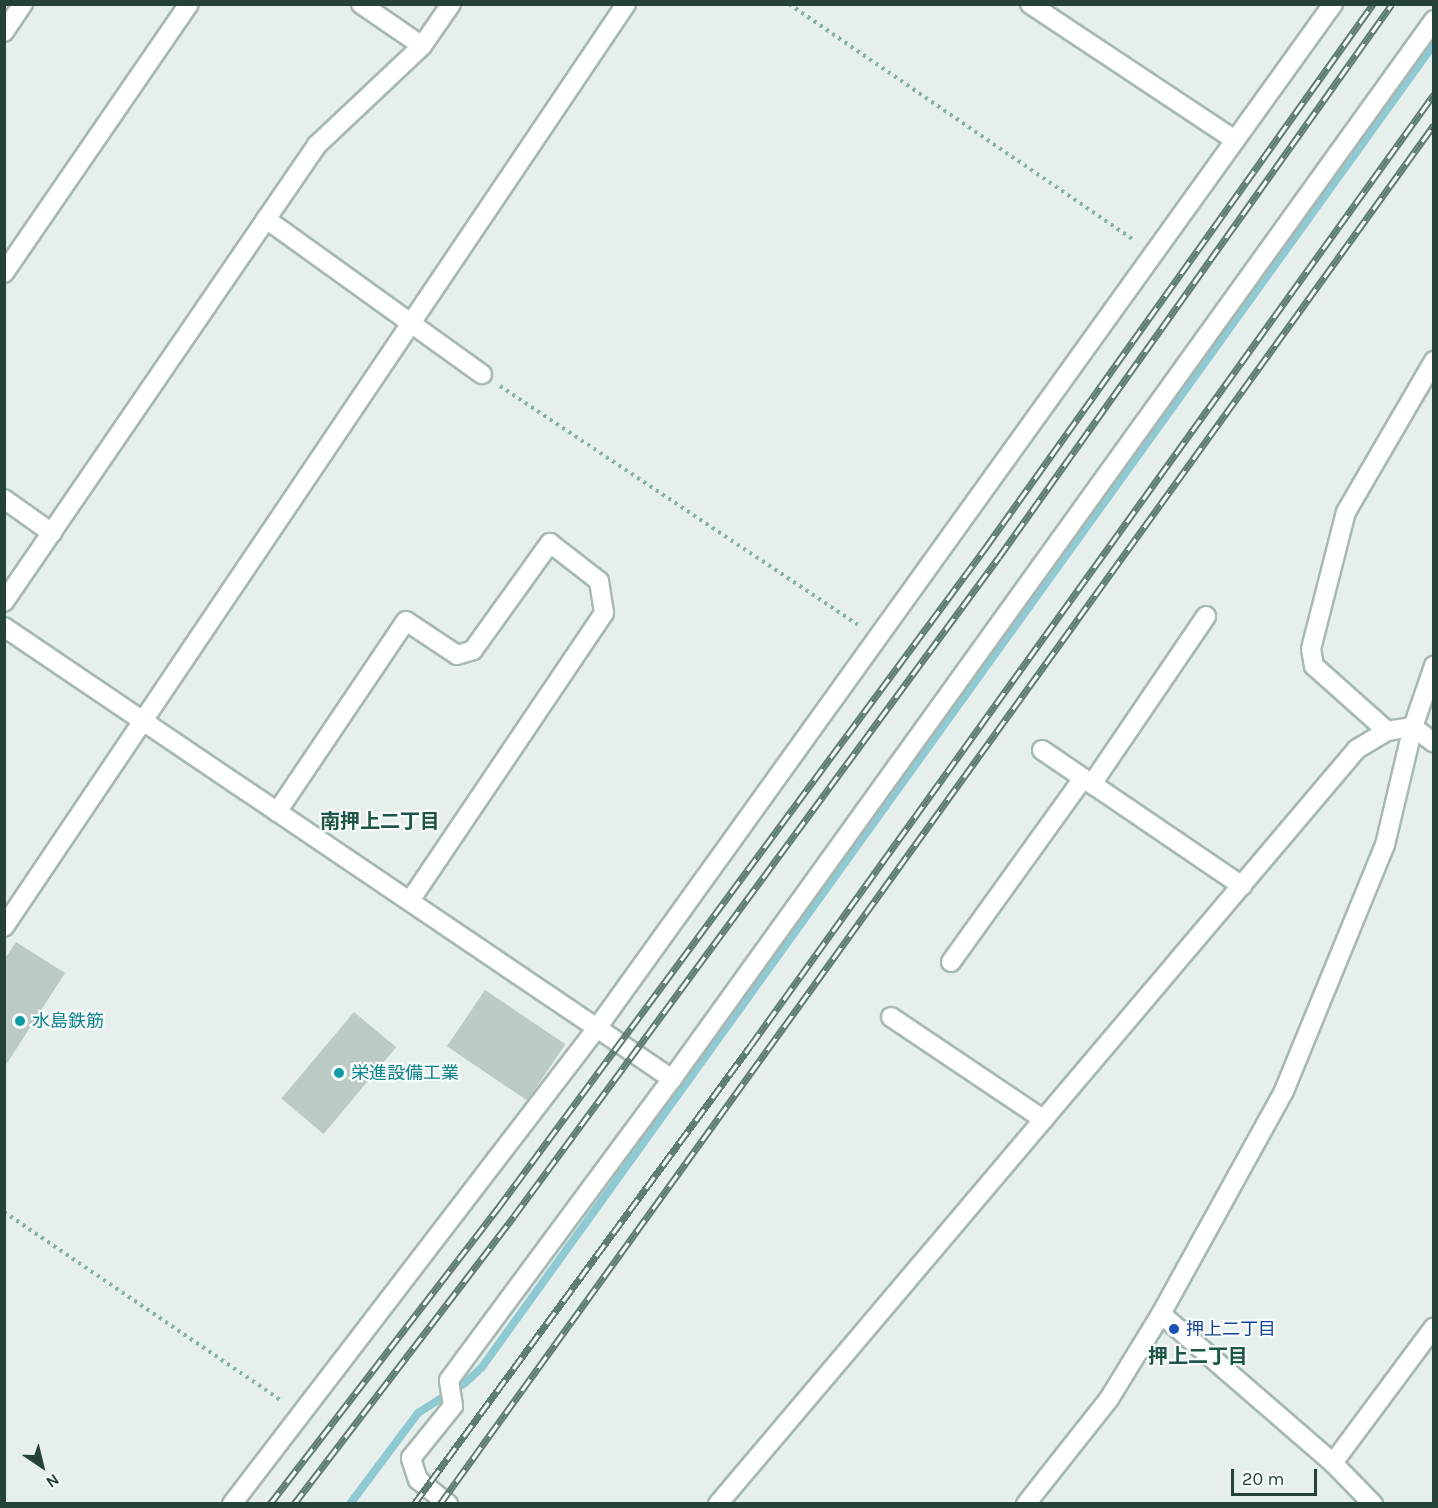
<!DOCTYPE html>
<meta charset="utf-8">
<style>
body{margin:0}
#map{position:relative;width:1438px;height:1508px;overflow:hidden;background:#e6efeb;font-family:Karla,"Noto Sans JP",sans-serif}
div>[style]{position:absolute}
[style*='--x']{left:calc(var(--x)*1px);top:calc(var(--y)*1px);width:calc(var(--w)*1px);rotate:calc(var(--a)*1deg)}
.stream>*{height:8px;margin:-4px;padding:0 4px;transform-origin:4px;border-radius:4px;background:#8ec9d4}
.building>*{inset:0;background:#bbcac4;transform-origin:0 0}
.path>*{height:4px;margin-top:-2px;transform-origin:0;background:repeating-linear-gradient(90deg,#86b3a5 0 3px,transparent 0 7.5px)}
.roads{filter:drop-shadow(2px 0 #a8b8b2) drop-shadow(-2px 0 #a8b8b2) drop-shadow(0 2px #a8b8b2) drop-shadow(0 -2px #a8b8b2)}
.minor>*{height:18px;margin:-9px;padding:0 9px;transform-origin:9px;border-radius:9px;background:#fff}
.tertiary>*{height:18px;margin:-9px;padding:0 9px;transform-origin:9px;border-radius:9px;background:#fff}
.secondary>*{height:18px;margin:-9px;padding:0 9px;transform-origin:9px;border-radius:9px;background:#fff}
.rail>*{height:7px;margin-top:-3.5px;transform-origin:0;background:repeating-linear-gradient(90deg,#f7fbf9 0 14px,#5f7d75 0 28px);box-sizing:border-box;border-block:2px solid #5f7d75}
.dots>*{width:16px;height:16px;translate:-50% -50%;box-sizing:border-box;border:3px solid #f7fbf9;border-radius:50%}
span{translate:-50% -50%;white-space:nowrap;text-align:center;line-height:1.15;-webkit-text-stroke:4.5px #f7fbf9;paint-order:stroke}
.culture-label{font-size:18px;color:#0d838f}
.left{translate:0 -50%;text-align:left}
.transit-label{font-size:18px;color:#164399}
.neighbourhood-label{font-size:20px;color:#1f5548;font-weight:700}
.frame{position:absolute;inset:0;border:6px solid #24423a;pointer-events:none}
.north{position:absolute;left:12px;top:1436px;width:60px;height:60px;-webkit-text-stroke:4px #f7fbf9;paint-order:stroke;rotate:145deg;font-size:16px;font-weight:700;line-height:24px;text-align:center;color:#24423a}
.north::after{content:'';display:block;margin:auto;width:21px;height:27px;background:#24423a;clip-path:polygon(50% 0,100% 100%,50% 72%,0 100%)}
.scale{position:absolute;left:1231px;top:1469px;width:86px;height:27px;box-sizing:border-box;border:3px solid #24423a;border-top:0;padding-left:8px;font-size:18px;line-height:21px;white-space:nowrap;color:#24423a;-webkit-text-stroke:4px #f7fbf9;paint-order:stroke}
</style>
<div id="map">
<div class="stream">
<i style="--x:350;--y:1504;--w:114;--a:-53.2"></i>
<i style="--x:418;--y:1413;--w:56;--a:-32.6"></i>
<i style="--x:465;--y:1383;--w:23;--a:-43"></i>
<i style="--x:482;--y:1367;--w:1630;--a:-54.26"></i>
</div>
<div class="building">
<i style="clip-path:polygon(16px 942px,65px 973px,4px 1068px,4px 960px)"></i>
<i style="left:485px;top:990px;width:97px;height:68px;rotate:34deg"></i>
<i style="left:354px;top:1012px;width:55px;height:113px;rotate:40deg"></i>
</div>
<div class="path">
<i style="--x:789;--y:4;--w:419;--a:34.4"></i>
<i style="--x:500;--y:386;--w:430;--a:33.7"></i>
<i style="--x:4;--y:1212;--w:335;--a:34.2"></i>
</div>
<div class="roads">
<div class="minor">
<i style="--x:361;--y:4;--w:74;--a:34.5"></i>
<i style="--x:422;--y:46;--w:51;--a:-55.4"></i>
<i style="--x:1030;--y:4;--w:246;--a:33.6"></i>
<i style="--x:266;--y:219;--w:266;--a:35.7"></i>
<i style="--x:4;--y:273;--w:326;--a:-55.5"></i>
<i style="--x:4;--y:499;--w:59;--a:35.3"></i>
<i style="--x:4;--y:602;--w:554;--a:-55.59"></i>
<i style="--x:317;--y:145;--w:144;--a:-43.3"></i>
<i style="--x:4;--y:627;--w:716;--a:34.07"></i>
<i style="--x:597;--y:1028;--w:1261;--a:-54.29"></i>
<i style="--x:1387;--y:731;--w:98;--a:-138.3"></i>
<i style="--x:1314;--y:666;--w:17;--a:-100"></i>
<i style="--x:1311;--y:649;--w:141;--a:-75.7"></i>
<i style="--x:1346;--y:512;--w:175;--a:-59.8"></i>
<i style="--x:1042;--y:750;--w:242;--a:34.2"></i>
<i style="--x:1092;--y:784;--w:203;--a:-55.8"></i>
<i style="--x:277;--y:812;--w:230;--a:-56"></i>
<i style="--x:406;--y:621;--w:61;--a:33.7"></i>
<i style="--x:457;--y:655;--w:17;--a:-17"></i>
<i style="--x:473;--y:650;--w:132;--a:-54.3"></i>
<i style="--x:550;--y:543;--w:62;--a:37.8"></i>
<i style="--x:599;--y:581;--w:32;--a:81"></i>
<i style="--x:604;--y:613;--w:347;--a:124"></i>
<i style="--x:4;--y:927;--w:1113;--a:-56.02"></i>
<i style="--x:951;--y:962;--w:226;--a:-54.3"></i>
<i style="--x:891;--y:1017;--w:184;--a:33.9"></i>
<i style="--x:1161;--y:1314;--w:228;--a:40.9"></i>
<i style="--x:232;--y:1504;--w:600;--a:-52.52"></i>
<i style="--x:597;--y:1028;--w:91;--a:34.2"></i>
<i style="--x:448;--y:1504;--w:38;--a:-141"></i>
<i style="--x:418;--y:1480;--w:23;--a:-108"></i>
<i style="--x:411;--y:1458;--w:67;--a:-51.1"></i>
<i style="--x:453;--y:1406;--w:26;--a:-99"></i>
<i style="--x:449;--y:1380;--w:375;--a:-53.5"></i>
<i style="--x:672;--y:1079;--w:1305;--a:-54.26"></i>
<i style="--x:718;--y:1504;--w:989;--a:-49.76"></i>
<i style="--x:1357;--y:749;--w:35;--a:-31"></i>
<i style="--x:1387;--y:731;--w:26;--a:-9"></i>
<i style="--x:1413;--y:727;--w:26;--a:37"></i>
<i style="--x:1373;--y:1504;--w:57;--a:-134.3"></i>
<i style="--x:1333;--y:1463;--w:169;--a:-53.4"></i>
</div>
<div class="tertiary">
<i style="--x:1026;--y:1504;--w:134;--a:-51.7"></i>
<i style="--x:1109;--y:1399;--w:100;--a:-58.5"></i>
<i style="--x:1161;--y:1314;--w:255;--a:-61.1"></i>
<i style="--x:1284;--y:1091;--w:266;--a:-67.7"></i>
<i style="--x:1385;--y:845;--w:121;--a:-76.7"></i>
<i style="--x:1413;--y:727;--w:65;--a:-71"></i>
</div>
<div class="secondary">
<i style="--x:4;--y:32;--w:34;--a:-56"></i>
</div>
</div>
<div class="rail">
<i style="--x:270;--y:1504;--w:374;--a:-52.4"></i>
<i style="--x:498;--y:1208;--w:822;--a:-53.56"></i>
<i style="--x:986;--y:547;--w:667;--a:-54.52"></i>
<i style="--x:294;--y:1504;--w:362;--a:-52.6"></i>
<i style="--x:514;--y:1216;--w:818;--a:-53.65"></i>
<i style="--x:999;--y:557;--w:678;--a:-54.6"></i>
<i style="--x:414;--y:1504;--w:569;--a:-53.71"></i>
<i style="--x:751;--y:1045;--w:1171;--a:-54.31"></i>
<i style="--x:440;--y:1504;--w:1700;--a:-54.22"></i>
</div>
<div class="dots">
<i style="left:20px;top:1021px;background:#0f9aa8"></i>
<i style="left:339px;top:1073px;background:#0f9aa8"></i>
<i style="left:1174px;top:1329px;background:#1a4fb4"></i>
</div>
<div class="culture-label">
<span class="left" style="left:32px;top:1021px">水島鉄筋</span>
<span class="left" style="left:351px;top:1073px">栄進設備工業</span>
</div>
<div class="transit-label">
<span class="left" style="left:1186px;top:1329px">押上二丁目</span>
</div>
<div class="neighbourhood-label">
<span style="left:380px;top:821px">南押上二丁目</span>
<span style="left:1198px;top:1356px">押上二丁目</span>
</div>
<div class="frame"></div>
<div class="north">N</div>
<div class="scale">20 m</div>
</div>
